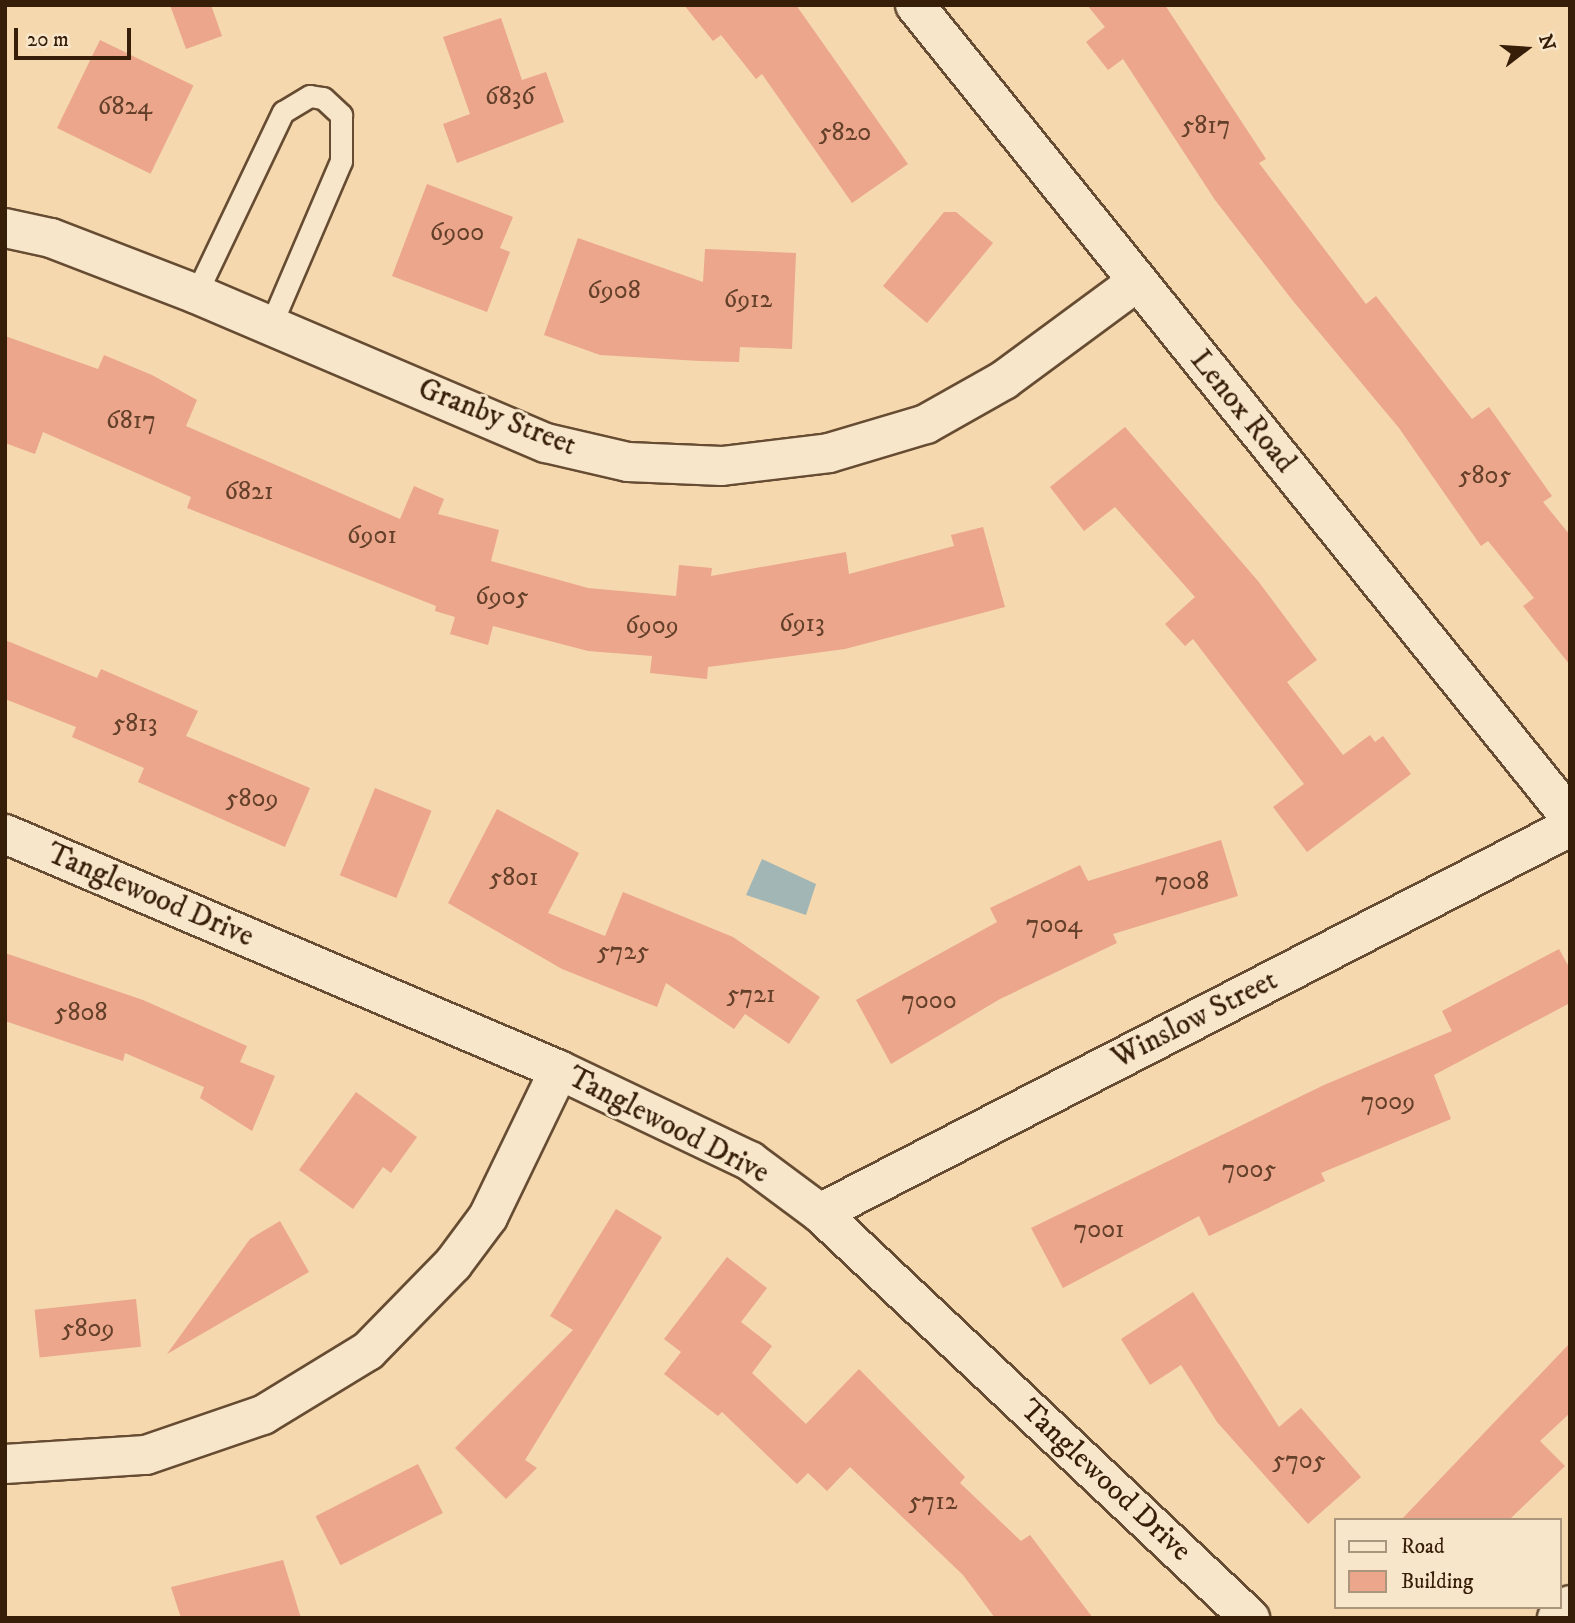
<!DOCTYPE html>
<style>
body{margin:0}
#map{position:relative;width:1575px;height:1623px;overflow:hidden;background:#f5d8ad;font-family:"IM FELL DW Pica",serif}
div>[style]{position:absolute}
[style*='--x']{left:calc(var(--x)*1px);top:calc(var(--y)*1px);width:calc(var(--w)*1px);rotate:calc(var(--a)*1deg)}
.water>*{inset:0;background:#a2b6b6}
.building>*{inset:0;background:#eba68b;transform-origin:0 0}
.roads{filter:drop-shadow(2px 0 #664c32) drop-shadow(-2px 0 #664c32) drop-shadow(0 2px #664c32) drop-shadow(0 -2px #664c32)}
.service>*{height:21px;margin:-10.5px;padding:0 10.5px;transform-origin:10.5px;border-radius:10.5px;background:#f8e6ca}
.minor>*{height:38px;margin:-19px;padding:0 19px;transform-origin:19px;border-radius:19px;background:#f8e6ca}
span{translate:-50% -50%;white-space:nowrap;text-align:center;line-height:1.15;-webkit-text-stroke:6px #f8e6ca;paint-order:stroke}
.number-label{font-size:26px;color:#64402a}
.number-label span{-webkit-text-stroke-width:0}
.street-label{font-size:30px;color:#371e09}
.frame{position:absolute;inset:0;border:7px solid #371e09;pointer-events:none}
.legend{position:absolute;left:1334px;top:1518px;width:228px;height:91px;box-sizing:border-box;background:#f8e6ca;border:2px solid #ab967d;margin:0;padding:9px 12px;list-style:none;font-size:21px;color:#371e09}
.legend li{display:flex;align-items:center;gap:14px;height:35px}
.legend b{width:35px;border:2px solid #ab967d}
.north{position:absolute;left:1491px;top:14px;width:70px;height:70px;-webkit-text-stroke:5px #f8e6ca;paint-order:stroke;rotate:73deg;font-size:19px;font-weight:700;line-height:28px;text-align:center;color:#371e09}
.north::after{content:'';display:block;margin:auto;width:24px;height:32px;background:#371e09;clip-path:polygon(50% 0,100% 100%,50% 72%,0 100%)}
.scale{position:absolute;left:14px;top:28px;width:117px;height:32px;box-sizing:border-box;border:4px solid #371e09;border-top:0;padding-left:9px;font-size:21px;line-height:24px;white-space:nowrap;color:#371e09;-webkit-text-stroke:5px #f8e6ca;paint-order:stroke}
</style>
<div id="map">
<div class="water">
<i style="clip-path:polygon(762px 859px,816px 884px,806px 915px,746px 895px)"></i>
</div>
<div class="building">
<i style="clip-path:polygon(170px 5px,211px 5px,222px 36px,186px 49px)"></i>
<i style="clip-path:polygon(684px 5px,796px 5px,908px 164px,852px 203px,762px 74px,756px 79px,721px 35px,713px 41px)"></i>
<i style="clip-path:polygon(1087px 5px,1165px 5px,1266px 159px,1259px 163px,1366px 304px,1376px 296px,1472px 419px,1489px 407px,1552px 496px,1543px 502px,1570px 535px,1570px 665px,1523px 606px,1534px 598px,1488px 541px,1481px 546px,1399px 428px,1293px 301px,1215px 200px,1123px 59px,1108px 70px,1086px 42px,1105px 27px)"></i>
<i style="clip-path:polygon(501px 18px,522px 80px,546px 72px,564px 122px,457px 163px,443px 124px,470px 114px,443px 37px)"></i>
<i style="left:100px;top:40px;width:104px;height:98px;rotate:26deg"></i>
<i style="clip-path:polygon(427px 184px,513px 217px,500px 248px,510px 252px,487px 312px,392px 276px)"></i>
<i style="clip-path:polygon(944px 212px,956px 212px,993px 243px,927px 323px,883px 286px)"></i>
<i style="clip-path:polygon(578px 238px,703px 282px,705px 249px,796px 253px,792px 349px,740px 347px,739px 362px,700px 361px,600px 355px,544px 335px)"></i>
<i style="clip-path:polygon(5px 336px,98px 369px,104px 355px,152px 375px,197px 400px,186px 426px,400px 519px,414px 486px,444px 499px,438px 514px,499px 530px,491px 561px,588px 588px,676px 596px,679px 565px,712px 568px,711px 576px,846px 552px,849px 574px,954px 546px,951px 535px,983px 527px,1005px 607px,845px 649px,708px 667px,707px 679px,650px 673px,652px 656px,588px 651px,493px 626px,488px 645px,450px 634px,455px 617px,435px 611px,436px 606px,187px 508px,191px 497px,43px 432px,35px 454px,5px 443px)"></i>
<i style="clip-path:polygon(1125px 427px,1258px 581px,1317px 660px,1287px 682px,1343px 755px,1370px 735px,1375px 742px,1383px 736px,1411px 774px,1307px 852px,1273px 807px,1304px 784px,1193px 639px,1185px 646px,1165px 624px,1195px 597px,1115px 507px,1084px 531px,1050px 487px)"></i>
<i style="clip-path:polygon(5px 640px,97px 678px,101px 669px,198px 711px,186px 736px,310px 788px,285px 847px,138px 782px,144px 768px,72px 737px,76px 727px,5px 699px)"></i>
<i style="left:375px;top:788px;width:61px;height:94px;rotate:22deg"></i>
<i style="clip-path:polygon(497px 809px,579px 853px,548px 913px,605px 936px,623px 892px,733px 937px,820px 997px,789px 1044px,745px 1014px,734px 1029px,666px 983px,657px 1007px,562px 969px,448px 903px)"></i>
<i style="clip-path:polygon(1221px 840px,1238px 896px,1113px 934px,1117px 943px,1000px 999px,891px 1064px,856px 1000px,997px 922px,990px 908px,1080px 865px,1088px 881px)"></i>
<i style="clip-path:polygon(1559px 949px,1570px 969px,1570px 1003px,1434px 1075px,1451px 1119px,1321px 1173px,1325px 1181px,1209px 1236px,1199px 1216px,1063px 1288px,1031px 1228px,1324px 1085px,1452px 1031px,1442px 1011px)"></i>
<i style="clip-path:polygon(5px 953px,143px 1000px,247px 1046px,240px 1062px,275px 1076px,252px 1131px,200px 1098px,204px 1087px,125px 1053px,123px 1061px,5px 1021px)"></i>
<i style="clip-path:polygon(356px 1092px,417px 1137px,391px 1173px,383px 1167px,353px 1209px,299px 1170px)"></i>
<i style="clip-path:polygon(616px 1209px,662px 1237px,525px 1460px,537px 1468px,506px 1499px,455px 1448px,573px 1330px,550px 1316px)"></i>
<i style="clip-path:polygon(280px 1221px,309px 1272px,167px 1354px,250px 1239px)"></i>
<i style="clip-path:polygon(727px 1257px,767px 1288px,741px 1322px,772px 1346px,752px 1373px,806px 1424px,859px 1369px,965px 1477px,960px 1483px,1021px 1541px,1030px 1535px,1093px 1618px,995px 1618px,963px 1575px,850px 1467px,827px 1491px,808px 1473px,797px 1484px,722px 1412px,718px 1416px,664px 1374px,681px 1352px,664px 1339px)"></i>
<i style="clip-path:polygon(1193px 1292px,1279px 1427px,1301px 1408px,1361px 1477px,1308px 1524px,1217px 1422px,1181px 1365px,1150px 1385px,1121px 1339px)"></i>
<i style="left:136px;top:1299px;width:48px;height:102px;rotate:84deg"></i>
<i style="clip-path:polygon(1570px 1343px,1570px 1413px,1540px 1441px,1565px 1466px,1509px 1520px,1401px 1520px)"></i>
<i style="left:418px;top:1464px;width:55px;height:115px;rotate:63deg"></i>
<i style="clip-path:polygon(283px 1560px,301px 1618px,181px 1618px,171px 1587px)"></i>
</div>
<div class="roads">
<div class="service">
<i style="--x:196;--y:294;--w:202;--a:-64.5"></i>
<i style="--x:283;--y:112;--w:31;--a:-31"></i>
<i style="--x:310;--y:96;--w:13;--a:9"></i>
<i style="--x:323;--y:98;--w:25;--a:43"></i>
<i style="--x:341;--y:115;--w:46;--a:90"></i>
<i style="--x:341;--y:161;--w:181;--a:113.2"></i>
</div>
<div class="minor">
<i style="--x:915;--y:5;--w:1043;--a:51.11"></i>
<i style="--x:5;--y:228;--w:47;--a:12.3"></i>
<i style="--x:51;--y:238;--w:155;--a:21.1"></i>
<i style="--x:196;--y:294;--w:380;--a:23.1"></i>
<i style="--x:546;--y:443;--w:84;--a:13"></i>
<i style="--x:628;--y:462;--w:94;--a:2.4"></i>
<i style="--x:722;--y:466;--w:108;--a:-6.9"></i>
<i style="--x:829;--y:453;--w:101;--a:-16.6"></i>
<i style="--x:926;--y:424;--w:90;--a:-29.4"></i>
<i style="--x:1004;--y:380;--w:165;--a:-36.4"></i>
<i style="--x:5;--y:834;--w:602;--a:23.07"></i>
<i style="--x:559;--y:1070;--w:212;--a:25.5"></i>
<i style="--x:750;--y:1161;--w:87;--a:36.6"></i>
<i style="--x:820;--y:1213;--w:591;--a:43.29"></i>
<i style="--x:820;--y:1213;--w:844;--a:-27.23"></i>
<i style="--x:5;--y:1464;--w:141;--a:-3.7"></i>
<i style="--x:146;--y:1455;--w:124;--a:-18.9"></i>
<i style="--x:263;--y:1415;--w:123;--a:-31.4"></i>
<i style="--x:368;--y:1351;--w:122;--a:-45.7"></i>
<i style="--x:453;--y:1264;--w:59;--a:-53.3"></i>
<i style="--x:488;--y:1217;--w:163;--a:-64.2"></i>
<i style="--x:1557;--y:1618;--w:18;--a:-45"></i>
</div>
</div>
<div class="number-label">
<span style="left:510px;top:97px">6836</span>
<span style="left:125px;top:107px">6824</span>
<span style="left:1206px;top:126px">5817</span>
<span style="left:845px;top:133px">5820</span>
<span style="left:457px;top:233px">6900</span>
<span style="left:614px;top:291px">6908</span>
<span style="left:748px;top:300px">6912</span>
<span style="left:131px;top:421px">6817</span>
<span style="left:1485px;top:476px">5805</span>
<span style="left:249px;top:492px">6821</span>
<span style="left:372px;top:536px">6901</span>
<span style="left:502px;top:597px">6905</span>
<span style="left:802px;top:624px">6913</span>
<span style="left:652px;top:626px">6909</span>
<span style="left:135px;top:724px">5813</span>
<span style="left:252px;top:799px">5809</span>
<span style="left:514px;top:878px">5801</span>
<span style="left:1182px;top:882px">7008</span>
<span style="left:1054px;top:925px">7004</span>
<span style="left:623px;top:952px">5725</span>
<span style="left:751px;top:995px">5721</span>
<span style="left:929px;top:1001px">7000</span>
<span style="left:81px;top:1013px">5808</span>
<span style="left:1388px;top:1102px">7009</span>
<span style="left:1249px;top:1170px">7005</span>
<span style="left:1099px;top:1230px">7001</span>
<span style="left:88px;top:1329px">5809</span>
<span style="left:1299px;top:1461px">5705</span>
<span style="left:933px;top:1502px">5712</span>
</div>
<div class="street-label">
<span style="left:1242px;top:412px;rotate:51deg">Lenox Road</span>
<span style="left:497px;top:418px;rotate:21deg">Granby Street</span>
<span style="left:150px;top:896px;rotate:23deg">Tanglewood Drive</span>
<span style="left:1195px;top:1020px;rotate:-27deg">Winslow Street</span>
<span style="left:668px;top:1126px;rotate:27deg">Tanglewood Drive</span>
<span style="left:1105px;top:1481px;rotate:43deg">Tanglewood Drive</span>
</div>
<div class="frame"></div>
<ul class="legend">
<li><b style="height:9px;background:#f8e6ca"></b>Road</li>
<li><b style="height:19px;background:#eba68b"></b>Building</li>
</ul>
<div class="north">N</div>
<div class="scale">20 m</div>
</div>
